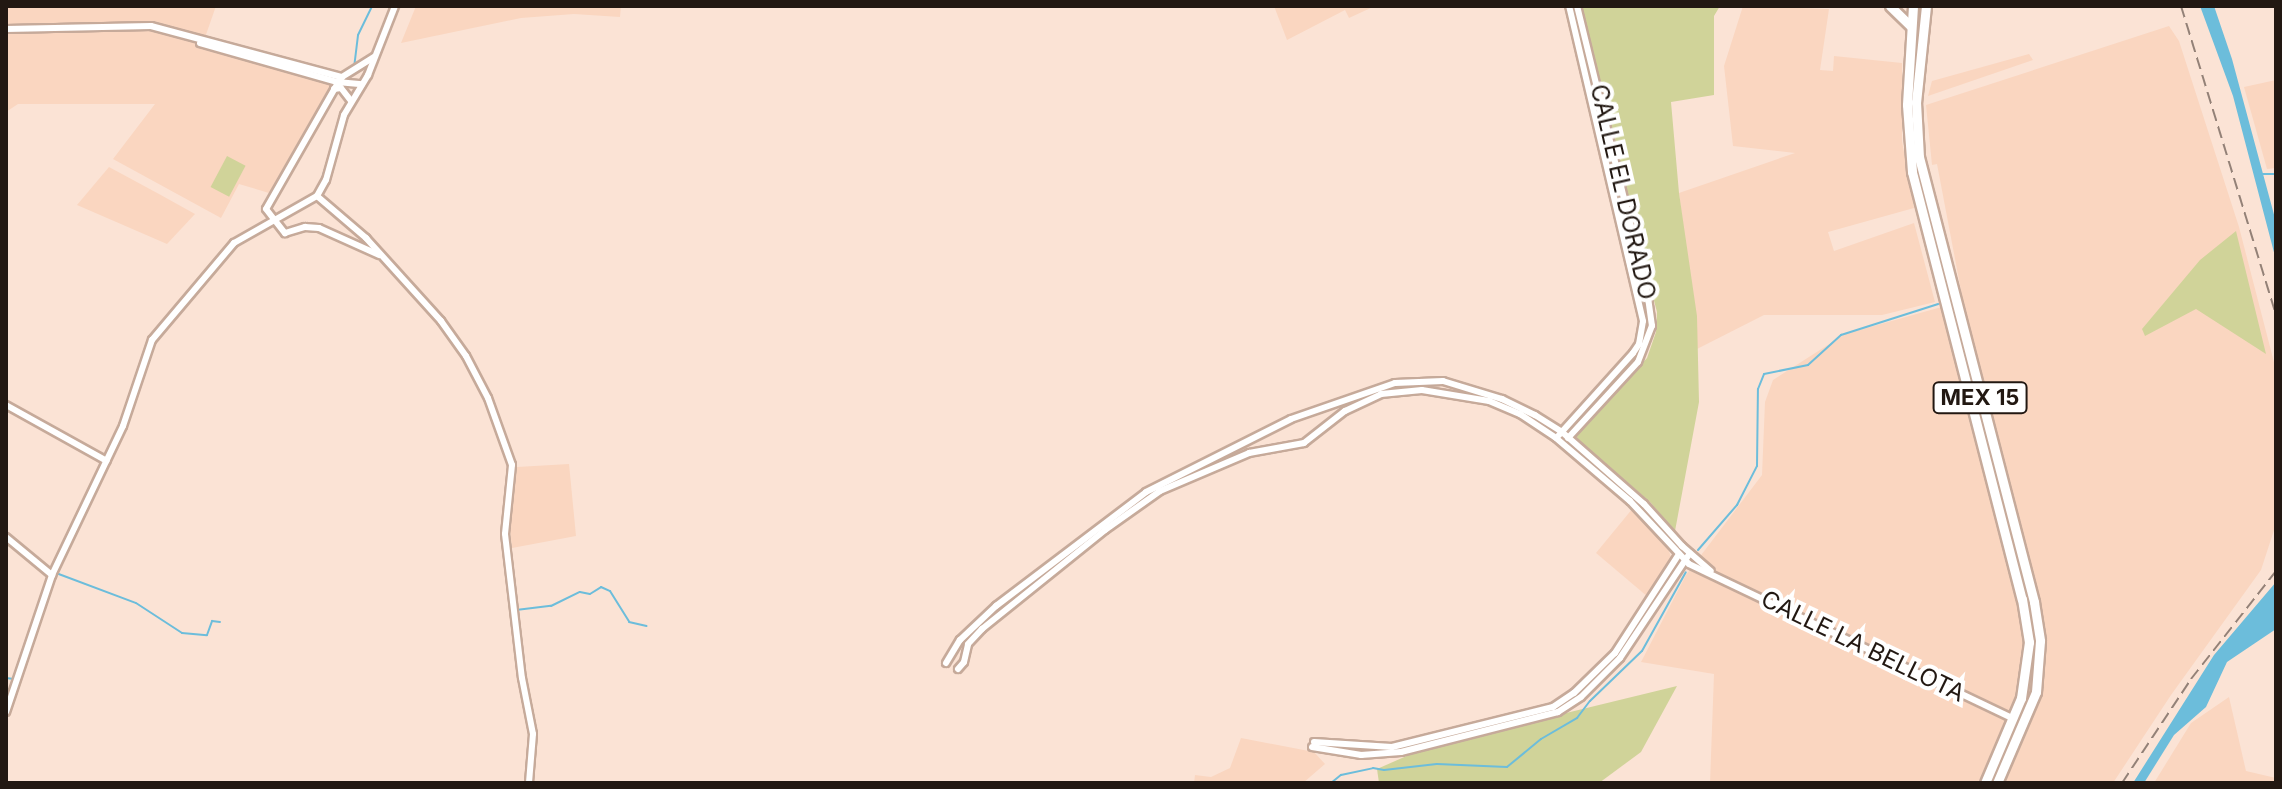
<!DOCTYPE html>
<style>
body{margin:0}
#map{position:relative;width:2282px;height:789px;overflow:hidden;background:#fbe3d5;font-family:Inter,sans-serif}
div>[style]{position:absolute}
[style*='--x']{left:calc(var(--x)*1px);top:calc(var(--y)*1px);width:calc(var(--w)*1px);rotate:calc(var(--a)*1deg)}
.built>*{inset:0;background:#fad6c0}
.green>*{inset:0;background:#d0d399;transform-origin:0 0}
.water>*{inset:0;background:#6cbddb}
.stream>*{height:2px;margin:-1px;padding:0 1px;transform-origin:1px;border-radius:1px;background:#6cbddb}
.roads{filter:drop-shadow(2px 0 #c6aa9a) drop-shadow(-2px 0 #c6aa9a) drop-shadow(0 2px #c6aa9a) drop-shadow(0 -2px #c6aa9a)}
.tertiary>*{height:6px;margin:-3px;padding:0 3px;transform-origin:3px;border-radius:3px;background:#fff}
.trunk>*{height:9px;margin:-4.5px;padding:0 4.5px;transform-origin:4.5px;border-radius:4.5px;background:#fff}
.rail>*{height:2px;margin-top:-1px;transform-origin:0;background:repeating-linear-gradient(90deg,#938177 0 12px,transparent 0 18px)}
span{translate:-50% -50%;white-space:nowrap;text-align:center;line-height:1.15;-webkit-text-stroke:8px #fff;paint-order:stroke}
.shield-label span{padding:2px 6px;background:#fff;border:2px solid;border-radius:6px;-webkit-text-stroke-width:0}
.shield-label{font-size:22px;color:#221812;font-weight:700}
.street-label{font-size:24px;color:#221812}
.frame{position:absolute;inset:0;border:8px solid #221812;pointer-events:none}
</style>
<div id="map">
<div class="built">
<i style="clip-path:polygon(6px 6px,216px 6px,201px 49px,332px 83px,269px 193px,239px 184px,221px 218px,113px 159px,155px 104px,18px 104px,6px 112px)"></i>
<i style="clip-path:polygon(416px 6px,621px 6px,620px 17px,574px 14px,521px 18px,401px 43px)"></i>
<i style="clip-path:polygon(1274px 6px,1375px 6px,1349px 18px,1345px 10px,1287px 40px)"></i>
<i style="clip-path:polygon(1743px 6px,1829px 9px,1820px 70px,1833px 71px,1834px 56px,1902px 63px,1902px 141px,1914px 208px,1828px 232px,1834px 251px,1914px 223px,1935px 302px,1882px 315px,1764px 315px,1697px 349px,1679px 193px,1795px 153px,1733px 146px,1724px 66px)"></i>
<i style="clip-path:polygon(2169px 26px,2179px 41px,2239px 227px,2276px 370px,2276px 524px,2261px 570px,2171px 695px,2113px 783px,1710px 783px,1714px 674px,1641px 662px,1686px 575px,1762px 475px,1765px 402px,1773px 380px,1845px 334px,1963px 301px,1937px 164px,1932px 165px,1926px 105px)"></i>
<i style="clip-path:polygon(2029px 54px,2033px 60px,1928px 96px,1932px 81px)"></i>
<i style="clip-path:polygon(2276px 80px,2276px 168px,2267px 169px,2244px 87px)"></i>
<i style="clip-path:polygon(109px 167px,159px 194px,195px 214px,167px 244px,77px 205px)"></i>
<i style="clip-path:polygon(569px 464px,576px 536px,512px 548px,510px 531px,517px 467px)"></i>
<i style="clip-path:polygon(1633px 508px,1665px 540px,1671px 557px,1648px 597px,1596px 553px)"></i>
<i style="clip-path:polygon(2229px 697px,2246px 771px,2276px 778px,2276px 783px,2154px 783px,2191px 723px)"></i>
<i style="clip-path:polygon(1241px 738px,1314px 752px,1325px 764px,1303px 783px,1194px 783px,1195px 775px,1211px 777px,1230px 768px)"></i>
</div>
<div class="green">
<i style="clip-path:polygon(1582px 6px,1720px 6px,1714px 16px,1714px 95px,1671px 102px,1679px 193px,1697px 316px,1699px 402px,1675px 531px,1650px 502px,1577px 439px,1577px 434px,1647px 358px,1656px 332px,1657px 312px,1623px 183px)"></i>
<i style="left:227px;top:156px;width:21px;height:35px;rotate:28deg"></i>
<i style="clip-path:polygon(2236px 231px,2266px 354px,2196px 309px,2145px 336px,2142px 329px,2200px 260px)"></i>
<i style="clip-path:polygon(1677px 686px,1641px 752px,1599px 783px,1379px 783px,1377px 769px,1427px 747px)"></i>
</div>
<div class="water">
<i style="clip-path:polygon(2200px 6px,2214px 6px,2232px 59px,2276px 222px,2276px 260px,2233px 96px)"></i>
<i style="clip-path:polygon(2276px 582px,2276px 629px,2227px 662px,2206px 707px,2174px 735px,2144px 783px,2133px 783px,2214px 655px)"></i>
</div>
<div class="stream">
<i style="--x:354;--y:68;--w:33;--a:-83"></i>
<i style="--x:358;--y:35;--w:32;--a:-64"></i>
<i style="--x:2262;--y:174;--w:14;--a:0"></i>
<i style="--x:320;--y:185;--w:62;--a:-73"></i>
<i style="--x:369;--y:237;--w:73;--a:47.8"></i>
<i style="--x:218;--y:258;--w:21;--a:-53"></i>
<i style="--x:482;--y:380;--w:18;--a:63"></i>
<i style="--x:493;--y:402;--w:25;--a:72"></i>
<i style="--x:512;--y:495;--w:29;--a:-84"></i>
<i style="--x:509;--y:539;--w:14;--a:-90"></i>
<i style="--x:1698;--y:550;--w:60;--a:-49.1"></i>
<i style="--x:1737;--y:505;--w:44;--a:-62.9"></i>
<i style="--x:1757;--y:466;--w:77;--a:-89.3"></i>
<i style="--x:1758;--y:389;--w:16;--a:-68"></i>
<i style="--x:1764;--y:374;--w:45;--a:-11.6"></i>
<i style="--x:1808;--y:365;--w:45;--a:-42.3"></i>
<i style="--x:1841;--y:335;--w:102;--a:-17.7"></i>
<i style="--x:51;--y:570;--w:85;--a:-64.3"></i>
<i style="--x:56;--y:573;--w:85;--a:20.6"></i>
<i style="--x:136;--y:603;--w:55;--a:33.1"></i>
<i style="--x:182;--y:633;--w:25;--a:5"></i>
<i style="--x:207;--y:635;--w:15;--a:-70"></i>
<i style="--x:212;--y:621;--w:8;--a:7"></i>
<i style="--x:516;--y:610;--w:35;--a:-7"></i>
<i style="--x:551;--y:606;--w:32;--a:-26"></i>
<i style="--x:580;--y:592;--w:10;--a:11"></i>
<i style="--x:590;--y:594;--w:13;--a:-32"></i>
<i style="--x:601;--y:587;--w:10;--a:24"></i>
<i style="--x:610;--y:591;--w:36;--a:58"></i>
<i style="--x:629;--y:622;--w:18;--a:13"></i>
<i style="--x:6;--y:678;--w:8;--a:7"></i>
<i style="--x:1331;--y:783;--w:13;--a:-39"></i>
<i style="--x:1341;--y:775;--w:33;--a:-12"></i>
<i style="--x:1373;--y:768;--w:11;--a:10"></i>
<i style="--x:1384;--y:770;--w:53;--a:-6.5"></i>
<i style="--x:1437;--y:764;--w:70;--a:2.5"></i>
<i style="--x:1507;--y:767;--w:44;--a:-39.5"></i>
<i style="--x:1541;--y:739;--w:42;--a:-30.3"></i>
<i style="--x:1577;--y:718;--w:21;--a:-53"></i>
<i style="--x:1590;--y:701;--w:72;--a:-43.9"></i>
<i style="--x:1642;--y:651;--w:90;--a:-60.9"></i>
</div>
<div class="roads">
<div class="tertiary">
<i style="--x:6;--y:29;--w:145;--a:-1.2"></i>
<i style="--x:151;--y:26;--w:198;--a:15"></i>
<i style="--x:342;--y:77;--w:38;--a:-32"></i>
<i style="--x:200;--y:43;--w:142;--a:15.9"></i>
<i style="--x:337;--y:82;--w:25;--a:5"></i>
<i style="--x:339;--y:81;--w:147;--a:119.7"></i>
<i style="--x:266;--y:209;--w:31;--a:52"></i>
<i style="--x:285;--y:233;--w:21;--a:-17"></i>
<i style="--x:305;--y:227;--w:14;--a:4"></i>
<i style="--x:319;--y:228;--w:66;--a:24.2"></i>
<i style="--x:334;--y:89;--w:7;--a:-8"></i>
<i style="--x:341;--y:88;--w:16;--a:52"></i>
<i style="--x:317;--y:196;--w:65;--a:40.6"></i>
<i style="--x:366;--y:238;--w:112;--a:47.9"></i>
<i style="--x:441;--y:321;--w:43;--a:54.5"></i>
<i style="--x:466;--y:356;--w:47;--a:62.4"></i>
<i style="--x:488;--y:398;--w:71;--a:70.3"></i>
<i style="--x:512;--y:465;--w:69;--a:95.8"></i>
<i style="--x:505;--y:534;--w:145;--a:83.3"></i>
<i style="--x:522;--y:678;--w:57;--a:78.9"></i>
<i style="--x:533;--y:734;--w:49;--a:94.7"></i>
<i style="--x:6;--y:405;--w:115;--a:29"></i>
<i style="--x:1559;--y:435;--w:110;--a:-47.9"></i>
<i style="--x:1633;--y:353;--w:11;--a:-56"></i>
<i style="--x:1639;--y:344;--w:23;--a:-80"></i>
<i style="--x:1643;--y:321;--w:324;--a:-103.2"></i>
<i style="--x:1568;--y:438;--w:103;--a:-47.4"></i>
<i style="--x:1638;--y:362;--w:39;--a:-69"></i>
<i style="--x:1652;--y:326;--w:29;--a:-98"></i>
<i style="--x:1648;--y:297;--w:300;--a:-103.7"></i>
<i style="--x:6;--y:537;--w:60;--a:39.6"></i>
<i style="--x:946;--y:663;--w:27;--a:-59"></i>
<i style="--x:960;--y:640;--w:50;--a:-43.4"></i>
<i style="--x:996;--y:606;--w:188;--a:-37.2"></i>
<i style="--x:1146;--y:492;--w:162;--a:-26.7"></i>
<i style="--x:1291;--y:419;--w:110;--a:-19.1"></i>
<i style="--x:1395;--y:383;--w:48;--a:-2.4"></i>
<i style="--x:1443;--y:381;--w:62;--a:17"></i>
<i style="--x:1502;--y:399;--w:37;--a:26"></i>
<i style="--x:1535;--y:415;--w:32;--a:32"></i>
<i style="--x:1562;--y:432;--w:109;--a:41.3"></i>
<i style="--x:1644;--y:504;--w:57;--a:47.9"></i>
<i style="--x:1682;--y:546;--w:38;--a:41"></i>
<i style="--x:958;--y:669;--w:9;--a:-49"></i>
<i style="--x:964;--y:662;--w:18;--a:-77"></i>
<i style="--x:968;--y:644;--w:21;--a:-47"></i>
<i style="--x:982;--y:629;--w:158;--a:-38.8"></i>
<i style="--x:1105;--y:530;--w:67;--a:-35.3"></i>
<i style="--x:1160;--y:491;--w:97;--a:-23.1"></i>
<i style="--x:1249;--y:453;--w:56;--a:-10.3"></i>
<i style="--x:1304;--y:443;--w:52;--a:-38"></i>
<i style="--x:1345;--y:411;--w:40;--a:-25"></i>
<i style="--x:1381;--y:394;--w:41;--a:-5.6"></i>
<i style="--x:1422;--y:390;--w:68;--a:9.3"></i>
<i style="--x:1489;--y:401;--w:34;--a:23"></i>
<i style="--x:1520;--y:414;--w:43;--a:33.7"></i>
<i style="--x:1556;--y:438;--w:97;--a:40.4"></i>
<i style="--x:1630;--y:501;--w:86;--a:46.9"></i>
<i style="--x:1689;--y:564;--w:360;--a:25.5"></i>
<i style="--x:6;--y:712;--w:145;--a:-71.4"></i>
<i style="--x:52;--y:575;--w:165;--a:-64.5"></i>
<i style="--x:123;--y:426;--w:91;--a:-71.4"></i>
<i style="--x:152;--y:340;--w:127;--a:-49.8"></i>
<i style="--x:234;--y:243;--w:95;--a:-29.5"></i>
<i style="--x:317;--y:196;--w:18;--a:-61"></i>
<i style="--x:326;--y:180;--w:67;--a:-74.5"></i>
<i style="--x:344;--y:115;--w:47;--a:-59"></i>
<i style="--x:368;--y:75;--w:74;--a:-68.6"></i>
<i style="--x:1314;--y:742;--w:78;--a:3.7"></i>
<i style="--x:1392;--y:747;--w:166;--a:-14"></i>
<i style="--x:1553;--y:707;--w:25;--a:-34"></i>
<i style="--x:1574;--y:693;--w:57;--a:-44.3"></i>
<i style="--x:1615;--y:653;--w:118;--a:-57.1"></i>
<i style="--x:1312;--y:747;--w:50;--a:9.3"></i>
<i style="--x:1361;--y:755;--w:40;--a:-4.3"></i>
<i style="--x:1401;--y:752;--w:162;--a:-14.3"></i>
<i style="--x:1558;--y:712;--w:27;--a:-33"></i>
<i style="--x:1581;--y:697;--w:55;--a:-45"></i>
<i style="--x:1620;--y:658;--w:126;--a:-56.3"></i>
</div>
<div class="trunk">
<i style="--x:1890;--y:6;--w:29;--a:44"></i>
<i style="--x:1913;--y:6;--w:99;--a:93.5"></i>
<i style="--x:1907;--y:105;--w:67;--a:85.7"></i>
<i style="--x:1912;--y:172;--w:441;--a:75.6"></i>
<i style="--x:2022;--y:599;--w:44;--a:80.8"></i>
<i style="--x:2029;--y:642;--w:57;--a:98.1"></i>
<i style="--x:2021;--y:698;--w:92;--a:113"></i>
<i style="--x:1926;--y:6;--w:97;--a:95.9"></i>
<i style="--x:1916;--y:102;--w:55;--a:86.9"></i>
<i style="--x:1919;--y:157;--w:460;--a:75.5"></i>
<i style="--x:2034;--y:602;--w:39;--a:81"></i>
<i style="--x:2040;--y:641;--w:51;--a:94.5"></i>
<i style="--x:2036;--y:692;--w:99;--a:113.2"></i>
</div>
</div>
<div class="rail">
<i style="--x:2181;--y:6;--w:322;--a:72.9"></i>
<i style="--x:2122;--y:783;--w:125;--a:-56.4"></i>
<i style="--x:2191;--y:679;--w:137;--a:-51.8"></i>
</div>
<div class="shield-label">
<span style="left:1980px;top:398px">MEX 15</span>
</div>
<div class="street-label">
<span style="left:1623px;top:192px;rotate:77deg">CALLE EL DORADO</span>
<span style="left:1863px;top:646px;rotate:26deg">CALLE LA BELLOTA</span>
</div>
<div class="frame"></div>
</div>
